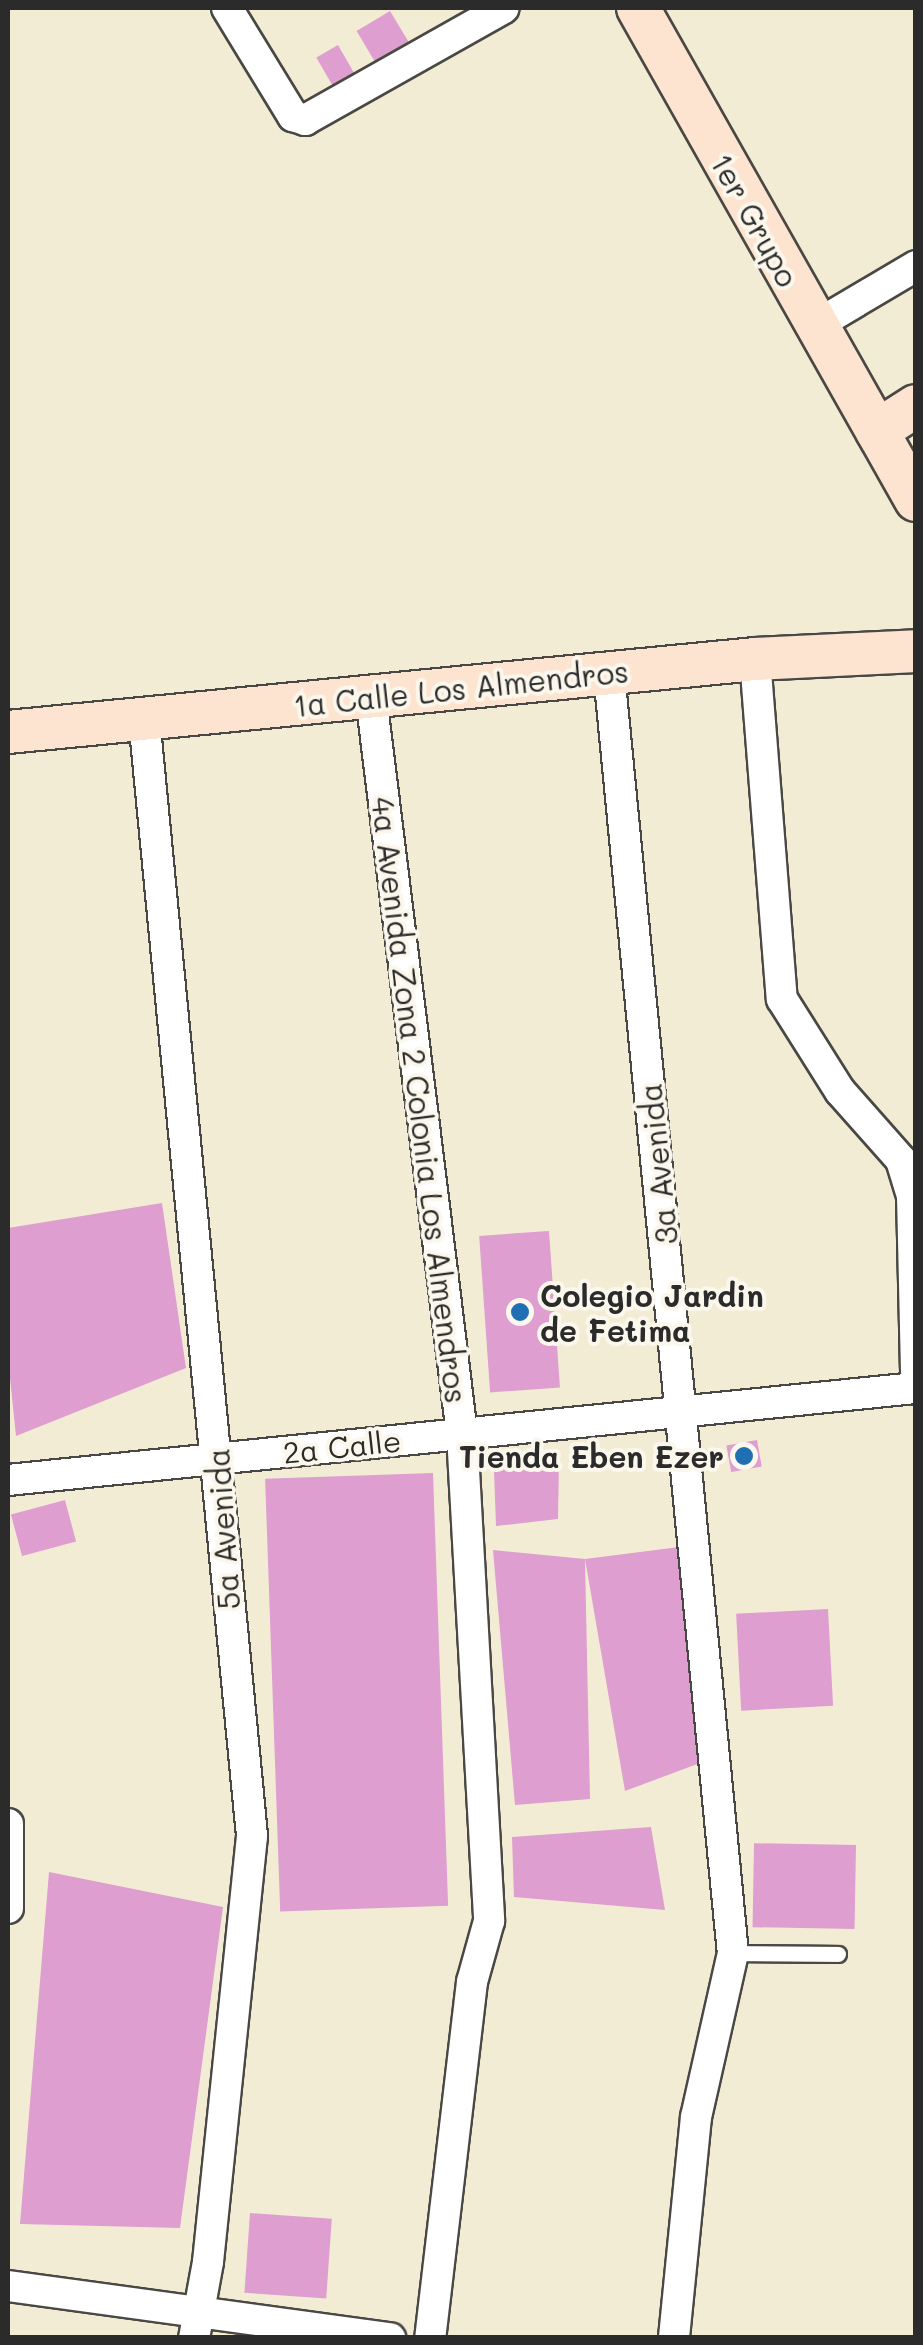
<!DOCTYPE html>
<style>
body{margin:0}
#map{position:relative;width:923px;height:2345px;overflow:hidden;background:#f3ecd5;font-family:Mali,sans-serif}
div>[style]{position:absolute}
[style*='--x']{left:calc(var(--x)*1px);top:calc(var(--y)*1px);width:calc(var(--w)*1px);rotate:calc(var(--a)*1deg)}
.building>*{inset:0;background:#de9ecf;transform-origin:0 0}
.roads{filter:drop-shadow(2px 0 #494844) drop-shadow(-2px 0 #494844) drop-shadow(0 2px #494844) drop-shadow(0 -2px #494844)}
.lane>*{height:15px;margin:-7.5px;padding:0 7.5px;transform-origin:7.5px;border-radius:7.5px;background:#fff}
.street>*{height:30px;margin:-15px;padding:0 15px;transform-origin:15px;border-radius:15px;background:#fff}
.secondary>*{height:42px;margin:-21px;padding:0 21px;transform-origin:21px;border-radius:21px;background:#fde4d0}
.dots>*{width:28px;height:28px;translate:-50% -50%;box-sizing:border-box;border:5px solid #fbf7ec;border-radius:50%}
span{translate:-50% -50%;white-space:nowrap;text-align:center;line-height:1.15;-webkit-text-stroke:8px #fbf7ec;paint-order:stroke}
.street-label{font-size:30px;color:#2b2b2b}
.poi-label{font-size:30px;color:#2b2b2b;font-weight:700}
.left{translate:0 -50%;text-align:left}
.right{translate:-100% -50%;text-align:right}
.frame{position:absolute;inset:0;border:10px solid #2b2b2b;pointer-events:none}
</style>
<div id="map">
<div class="building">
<i style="left:390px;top:11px;width:43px;height:39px;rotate:59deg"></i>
<i style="left:338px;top:45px;width:40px;height:25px;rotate:60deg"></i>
<i style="clip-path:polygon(162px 1203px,186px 1368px,16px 1436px,8px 1359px,8px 1228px)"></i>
<i style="left:549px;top:1231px;width:157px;height:70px;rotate:86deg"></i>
<i style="left:757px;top:1440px;width:27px;height:31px;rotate:80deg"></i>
<i style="clip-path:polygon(559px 1457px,558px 1519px,496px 1526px,494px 1471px)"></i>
<i style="left:433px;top:1473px;width:433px;height:168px;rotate:88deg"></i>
<i style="left:65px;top:1500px;width:43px;height:56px;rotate:75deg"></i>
<i style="clip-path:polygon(687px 1546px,700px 1763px,625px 1791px,585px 1559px,590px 1799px,515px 1805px,493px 1550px,585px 1559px)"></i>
<i style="left:828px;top:1609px;width:97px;height:92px;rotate:87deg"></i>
<i style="clip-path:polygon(651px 1827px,665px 1910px,514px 1897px,512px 1837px)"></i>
<i style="left:856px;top:1845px;width:84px;height:102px;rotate:91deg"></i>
<i style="clip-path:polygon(49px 1872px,223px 1907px,180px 2228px,20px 2224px)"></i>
<i style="left:250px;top:2213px;width:82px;height:80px;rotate:4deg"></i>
</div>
<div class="roads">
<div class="lane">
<i style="--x:733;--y:1953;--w:105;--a:0.5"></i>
</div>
<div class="street">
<i style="--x:227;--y:8;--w:127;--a:58.6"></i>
<i style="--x:293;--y:116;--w:13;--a:18"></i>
<i style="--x:305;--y:120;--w:228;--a:-29.4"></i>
<i style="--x:813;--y:327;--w:120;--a:-30.6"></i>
<i style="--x:755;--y:659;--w:341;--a:85.5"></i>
<i style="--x:782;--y:999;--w:109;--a:57.8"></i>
<i style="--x:840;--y:1091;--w:92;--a:48.5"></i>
<i style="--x:901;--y:1160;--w:37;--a:73"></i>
<i style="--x:912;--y:1195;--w:177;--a:88.7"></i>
<i style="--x:609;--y:673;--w:1286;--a:84.47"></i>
<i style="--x:733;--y:1953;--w:168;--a:102.7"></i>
<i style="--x:696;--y:2117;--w:222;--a:95.7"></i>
<i style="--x:371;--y:697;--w:743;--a:82.96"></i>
<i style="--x:462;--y:1434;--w:488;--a:86.8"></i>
<i style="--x:489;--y:1921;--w:63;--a:105.6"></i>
<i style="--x:472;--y:1982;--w:358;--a:96.7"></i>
<i style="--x:144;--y:718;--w:1123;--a:84.48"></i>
<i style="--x:252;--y:1836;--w:428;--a:95.9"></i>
<i style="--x:208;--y:2262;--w:77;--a:100.4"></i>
<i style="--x:8;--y:1480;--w:913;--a:-5.79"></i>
<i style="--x:8;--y:1824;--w:84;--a:90"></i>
<i style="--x:8;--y:2286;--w:386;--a:7.8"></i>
</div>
<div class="secondary">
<i style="--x:638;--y:8;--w:565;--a:60.53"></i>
<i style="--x:877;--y:431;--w:46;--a:-32.7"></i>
<i style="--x:8;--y:732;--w:751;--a:-5.58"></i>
<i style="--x:755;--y:659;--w:161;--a:-2.8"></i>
</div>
</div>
<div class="dots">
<i style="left:520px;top:1312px;background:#1f6fb2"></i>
<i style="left:744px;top:1456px;background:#1f6fb2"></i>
</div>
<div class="street-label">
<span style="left:755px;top:220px;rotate:61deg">1er Grupo</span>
<span style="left:461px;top:688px;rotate:-6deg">1a Calle Los Almendros</span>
<span style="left:420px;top:1100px;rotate:83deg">4a Avenida Zona 2 Colonia Los Almendros</span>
<span style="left:658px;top:1164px;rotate:-96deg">3a Avenida</span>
<span style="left:342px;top:1446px;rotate:-6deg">2a Calle</span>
<span style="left:223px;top:1529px;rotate:-94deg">5a Avenida</span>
</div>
<div class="poi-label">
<span class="left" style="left:540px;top:1312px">Colegio Jardin<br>de Fetima</span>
<span class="right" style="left:724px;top:1456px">Tienda Eben Ezer</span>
</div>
<div class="frame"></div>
</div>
